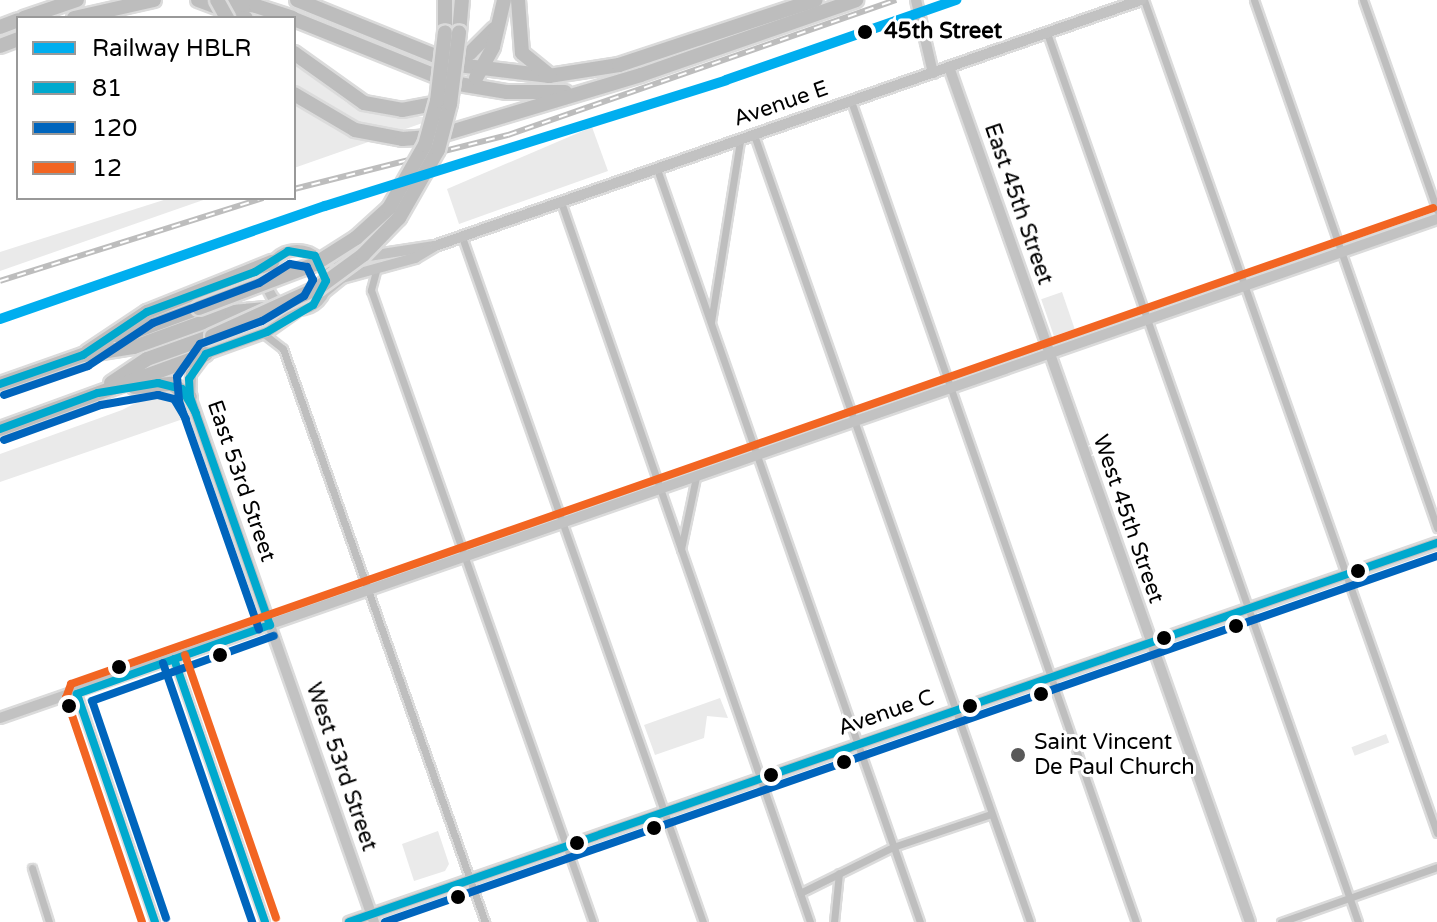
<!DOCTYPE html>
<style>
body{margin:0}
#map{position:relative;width:1437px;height:922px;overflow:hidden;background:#fff;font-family:"Varela Round",sans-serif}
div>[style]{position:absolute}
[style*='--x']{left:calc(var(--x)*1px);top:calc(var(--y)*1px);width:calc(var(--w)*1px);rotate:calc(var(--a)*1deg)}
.green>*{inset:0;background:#eaeaea;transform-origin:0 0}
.roads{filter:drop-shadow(2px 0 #dbdbdb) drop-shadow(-2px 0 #dbdbdb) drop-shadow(0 2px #dbdbdb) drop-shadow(0 -2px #dbdbdb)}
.street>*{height:7px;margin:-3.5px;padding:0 3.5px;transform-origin:3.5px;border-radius:3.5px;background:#bebebe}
.secondary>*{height:10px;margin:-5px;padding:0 5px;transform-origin:5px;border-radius:5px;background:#c2c2c2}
.secondary>.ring{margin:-5px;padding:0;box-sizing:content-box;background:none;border:10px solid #c2c2c2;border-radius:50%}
.highway>*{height:14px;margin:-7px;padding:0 7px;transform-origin:7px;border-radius:7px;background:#bdbdbd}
.rail>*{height:6px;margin-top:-3px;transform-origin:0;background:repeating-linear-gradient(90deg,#fff 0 9px,#bdbdbd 0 18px);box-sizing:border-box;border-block:2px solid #bdbdbd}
.bridges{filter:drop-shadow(2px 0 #dbdbdb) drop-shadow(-2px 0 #dbdbdb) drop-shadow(0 2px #dbdbdb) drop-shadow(0 -2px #dbdbdb)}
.highway-bridge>*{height:14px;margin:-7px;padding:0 7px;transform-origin:7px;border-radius:7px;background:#bdbdbd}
.bus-1>*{height:8px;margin:-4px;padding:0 4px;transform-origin:4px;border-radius:4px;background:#00a9ce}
.bus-2>*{height:8px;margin:-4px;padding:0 4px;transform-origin:4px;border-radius:4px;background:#0065bd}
.bus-3>*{height:8px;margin:-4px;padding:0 4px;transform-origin:4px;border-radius:4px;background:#f26522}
.rail-1>*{height:10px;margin:-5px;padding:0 5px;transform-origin:5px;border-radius:5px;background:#00aeef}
.dots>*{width:22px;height:22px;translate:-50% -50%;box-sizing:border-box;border:4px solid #fff;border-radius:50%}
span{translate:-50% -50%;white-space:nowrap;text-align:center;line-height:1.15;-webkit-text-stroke:6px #fff;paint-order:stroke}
.stop-label{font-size:22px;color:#000;font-weight:700}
.left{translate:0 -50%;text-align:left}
.street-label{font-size:22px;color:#000}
.poi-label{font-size:22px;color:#000}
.legend{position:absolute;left:16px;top:16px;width:280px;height:184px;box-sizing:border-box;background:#fff;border:2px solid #999;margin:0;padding:10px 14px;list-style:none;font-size:24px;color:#000}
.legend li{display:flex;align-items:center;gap:16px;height:40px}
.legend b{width:40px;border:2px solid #999}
</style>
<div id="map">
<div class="green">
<i style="clip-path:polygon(294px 64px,347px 103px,434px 119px,294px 168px)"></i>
<i style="clip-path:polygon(592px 127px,608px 171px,459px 224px,447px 189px)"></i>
<i style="clip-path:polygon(170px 198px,209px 198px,0 271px,0 252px)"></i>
<i style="left:1062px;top:292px;width:39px;height:22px;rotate:71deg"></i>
<i style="clip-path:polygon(163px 389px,181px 400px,186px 418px,0 482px,0 454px,122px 410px)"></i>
<i style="clip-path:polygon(720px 698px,728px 718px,707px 716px,704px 738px,655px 755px,644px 725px)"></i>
<i style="left:1386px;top:734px;width:9px;height:37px;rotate:69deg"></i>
<i style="clip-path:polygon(438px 831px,449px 864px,445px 871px,414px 881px,402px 844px)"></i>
</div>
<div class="roads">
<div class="street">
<i style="--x:1144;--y:0;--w:883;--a:70.62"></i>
<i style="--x:1254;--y:0;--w:559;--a:70.88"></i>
<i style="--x:1363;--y:0;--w:223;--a:70.6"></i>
<i style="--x:1047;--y:33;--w:942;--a:70.72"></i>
<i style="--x:851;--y:101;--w:869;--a:70.86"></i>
<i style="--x:754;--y:135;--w:834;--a:70.67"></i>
<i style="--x:657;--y:169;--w:798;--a:70.75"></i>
<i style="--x:561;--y:202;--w:762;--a:70.92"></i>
<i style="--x:462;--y:237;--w:726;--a:70.62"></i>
<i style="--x:376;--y:271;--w:20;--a:105"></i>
<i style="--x:371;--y:290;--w:670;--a:70.65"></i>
<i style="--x:711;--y:322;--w:184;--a:-80.9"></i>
<i style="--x:264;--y:334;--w:24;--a:38"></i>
<i style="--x:283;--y:349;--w:608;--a:70.58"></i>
<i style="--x:681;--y:549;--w:74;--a:-78.2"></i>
<i style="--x:174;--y:659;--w:278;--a:70.9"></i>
<i style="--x:77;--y:694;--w:241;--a:71.1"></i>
<i style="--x:32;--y:868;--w:57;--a:72.5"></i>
<i style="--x:800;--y:893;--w:104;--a:-26.3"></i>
<i style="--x:893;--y:847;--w:103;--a:-18.6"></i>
<i style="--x:834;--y:922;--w:49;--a:-84.2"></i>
<i style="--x:1281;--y:922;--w:165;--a:-19.4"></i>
</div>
<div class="secondary">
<i style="--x:916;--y:0;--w:75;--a:76.9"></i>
<i style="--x:949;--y:67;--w:906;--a:70.61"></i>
<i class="ring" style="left:267px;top:250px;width:50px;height:50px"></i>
<i style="--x:323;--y:257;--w:20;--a:9"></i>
<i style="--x:343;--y:260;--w:91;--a:-8.8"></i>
<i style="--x:321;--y:295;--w:27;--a:-39"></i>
<i style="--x:342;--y:278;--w:76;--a:-15.3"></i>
<i style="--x:415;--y:258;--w:23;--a:-31"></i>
<i style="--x:435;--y:246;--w:748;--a:-19.21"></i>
<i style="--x:296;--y:312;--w:35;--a:145"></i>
<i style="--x:267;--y:332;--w:65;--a:160.2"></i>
<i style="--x:206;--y:354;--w:25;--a:127"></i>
<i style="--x:191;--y:374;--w:23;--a:92"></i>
<i style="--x:190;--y:397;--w:556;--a:70.69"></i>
<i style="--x:0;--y:718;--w:1521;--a:-19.15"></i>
<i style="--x:349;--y:922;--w:1152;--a:-19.21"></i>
</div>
<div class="highway">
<i style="--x:198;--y:0;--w:51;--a:20.6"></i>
<i style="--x:210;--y:0;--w:46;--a:7.4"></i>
<i style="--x:256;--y:6;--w:38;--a:18"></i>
<i style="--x:297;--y:0;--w:174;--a:22"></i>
<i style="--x:458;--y:65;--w:92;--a:6.9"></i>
<i style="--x:549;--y:76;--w:71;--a:-8.9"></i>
<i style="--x:619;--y:65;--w:207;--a:-18.3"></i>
<i style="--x:518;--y:0;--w:53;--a:85.7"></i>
<i style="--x:522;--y:53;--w:35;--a:39"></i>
<i style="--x:24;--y:18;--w:56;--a:-18.8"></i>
<i style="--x:74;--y:18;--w:82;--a:-12.7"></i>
<i style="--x:294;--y:19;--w:171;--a:21.9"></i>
<i style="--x:453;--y:83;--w:55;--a:9.5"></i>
<i style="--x:507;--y:92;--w:58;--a:0"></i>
<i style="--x:0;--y:27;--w:19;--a:-21"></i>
<i style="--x:445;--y:32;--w:32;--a:-90"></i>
<i style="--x:459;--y:33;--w:33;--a:-85"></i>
<i style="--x:0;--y:46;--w:19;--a:-21"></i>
<i style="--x:294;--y:53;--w:86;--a:35.5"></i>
<i style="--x:364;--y:103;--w:39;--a:10"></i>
<i style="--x:402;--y:110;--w:43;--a:-10.8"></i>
<i style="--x:446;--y:58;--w:25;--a:-12"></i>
<i style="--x:470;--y:53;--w:34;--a:-45"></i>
<i style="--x:476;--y:78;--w:35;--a:-61"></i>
<i style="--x:493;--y:47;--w:48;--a:-76.8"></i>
<i style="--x:294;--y:94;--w:71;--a:30.5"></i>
<i style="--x:355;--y:130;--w:48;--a:10.8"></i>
<i style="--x:402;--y:139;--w:32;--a:-4"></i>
<i style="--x:434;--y:137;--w:216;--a:-16.7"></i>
<i style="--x:641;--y:75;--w:228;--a:-19.2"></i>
<i style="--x:120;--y:337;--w:84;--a:-20.2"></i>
<i style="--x:87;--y:352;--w:72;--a:-33.7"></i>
<i style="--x:147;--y:312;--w:135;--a:-21.8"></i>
<i style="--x:111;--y:383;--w:43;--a:-33.7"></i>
<i style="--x:147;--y:359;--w:69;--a:-19.5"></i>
<i style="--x:0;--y:384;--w:88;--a:-19.3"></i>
<i style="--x:83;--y:355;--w:52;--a:-8.9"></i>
<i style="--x:134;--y:347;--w:104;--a:-19.7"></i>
<i style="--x:232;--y:312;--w:47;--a:-4.9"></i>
<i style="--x:134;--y:387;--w:38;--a:-5"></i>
<i style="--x:172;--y:384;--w:22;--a:36"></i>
<i style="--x:0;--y:429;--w:219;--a:-20"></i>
</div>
</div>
<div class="rail">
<i style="--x:294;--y:189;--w:221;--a:-14.2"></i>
<i style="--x:508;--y:135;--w:411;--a:-19.2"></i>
<i style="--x:0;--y:281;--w:276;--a:-17.5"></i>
</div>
<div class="bridges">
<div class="highway-bridge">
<i style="--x:217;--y:0;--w:21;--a:61"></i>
<i style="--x:199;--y:308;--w:124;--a:-20.8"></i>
<i style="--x:315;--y:264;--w:49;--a:-32.4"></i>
<i style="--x:356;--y:238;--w:45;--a:-42.3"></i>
<i style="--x:389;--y:208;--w:73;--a:-60.3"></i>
<i style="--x:425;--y:145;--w:46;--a:-74.7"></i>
<i style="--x:437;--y:101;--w:69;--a:-83.4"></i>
<i style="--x:212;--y:336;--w:116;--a:-24.4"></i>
<i style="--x:318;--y:288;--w:56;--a:-36.3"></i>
<i style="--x:363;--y:255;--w:52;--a:-45.8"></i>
<i style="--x:399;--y:218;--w:78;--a:-60.2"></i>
<i style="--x:438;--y:150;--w:48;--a:-75.4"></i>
<i style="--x:450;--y:104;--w:72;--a:-82.8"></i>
</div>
</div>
<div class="bus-1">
<i style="--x:0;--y:384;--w:88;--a:-19.3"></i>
<i style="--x:83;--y:355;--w:77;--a:-33.9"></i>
<i style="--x:147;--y:312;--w:115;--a:-20.3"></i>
<i style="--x:255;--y:272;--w:39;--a:-32"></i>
<i style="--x:288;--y:251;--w:27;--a:10"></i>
<i style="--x:315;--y:256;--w:27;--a:66"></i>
<i style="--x:326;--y:281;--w:27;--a:118"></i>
<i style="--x:313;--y:305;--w:53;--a:149.6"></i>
<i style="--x:267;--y:332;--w:65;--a:160.2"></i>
<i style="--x:206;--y:354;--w:30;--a:124"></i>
<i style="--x:189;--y:379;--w:18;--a:87"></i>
<i style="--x:190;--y:397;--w:242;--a:70.7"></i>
<i style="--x:0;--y:429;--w:104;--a:-20.2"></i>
<i style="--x:98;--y:393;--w:61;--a:-9.5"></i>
<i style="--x:158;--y:383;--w:25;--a:14"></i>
<i style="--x:182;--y:389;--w:28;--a:60"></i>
<i style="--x:174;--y:659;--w:278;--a:70.9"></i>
<i style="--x:155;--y:922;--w:241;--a:-108.9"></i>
<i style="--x:77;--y:694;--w:205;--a:-19.7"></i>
<i style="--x:349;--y:922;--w:1152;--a:-19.21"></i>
</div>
<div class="bus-2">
<i style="--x:4;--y:395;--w:89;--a:-19"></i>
<i style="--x:88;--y:366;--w:78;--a:-33.5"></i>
<i style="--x:153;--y:323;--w:113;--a:-20.7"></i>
<i style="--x:259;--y:283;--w:36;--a:-32"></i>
<i style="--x:290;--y:264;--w:17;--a:10"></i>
<i style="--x:307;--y:267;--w:14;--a:65"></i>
<i style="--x:313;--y:280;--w:18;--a:119"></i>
<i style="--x:304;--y:296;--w:49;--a:149.2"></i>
<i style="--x:262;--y:321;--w:66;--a:159.6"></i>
<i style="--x:200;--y:344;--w:40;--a:124.9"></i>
<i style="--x:177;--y:377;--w:24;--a:85"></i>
<i style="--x:179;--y:401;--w:242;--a:70.7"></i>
<i style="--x:4;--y:440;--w:103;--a:-19.8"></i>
<i style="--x:101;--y:405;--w:58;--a:-10"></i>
<i style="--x:158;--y:395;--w:16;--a:14"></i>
<i style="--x:174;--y:399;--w:23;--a:59"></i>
<i style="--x:163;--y:663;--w:274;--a:71"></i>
<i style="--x:166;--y:918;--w:229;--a:-108.8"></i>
<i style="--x:92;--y:701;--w:193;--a:-19.7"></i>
<i style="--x:385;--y:922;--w:1114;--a:-19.18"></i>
</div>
<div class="bus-3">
<i style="--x:185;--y:655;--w:278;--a:70.9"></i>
<i style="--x:142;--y:922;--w:237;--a:-108.7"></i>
<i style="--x:66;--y:698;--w:15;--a:-70"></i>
<i style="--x:71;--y:684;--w:1443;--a:-19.26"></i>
</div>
<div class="rail-1">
<i style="--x:0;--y:319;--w:344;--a:-19.2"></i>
<i style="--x:325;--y:206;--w:420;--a:-17.4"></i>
<i style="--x:726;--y:80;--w:244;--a:-19.2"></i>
</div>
<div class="dots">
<i style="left:865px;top:32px;background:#000"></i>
<i style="left:1358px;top:571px;background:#000"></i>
<i style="left:1236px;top:626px;background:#000"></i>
<i style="left:1164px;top:638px;background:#000"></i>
<i style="left:220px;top:655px;background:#000"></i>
<i style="left:119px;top:667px;background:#000"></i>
<i style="left:1041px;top:694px;background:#000"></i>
<i style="left:69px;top:706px;background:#000"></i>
<i style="left:970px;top:706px;background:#000"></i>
<i style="left:1018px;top:755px;background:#595959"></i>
<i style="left:844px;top:762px;background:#000"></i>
<i style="left:771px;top:775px;background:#000"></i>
<i style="left:654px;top:828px;background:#000"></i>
<i style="left:577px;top:843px;background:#000"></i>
<i style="left:458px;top:897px;background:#000"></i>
</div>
<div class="stop-label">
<span class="left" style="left:884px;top:32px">45th Street</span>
</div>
<div class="street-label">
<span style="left:781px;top:104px;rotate:-19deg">Avenue E</span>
<span style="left:1018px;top:204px;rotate:71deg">East 45th Street</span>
<span style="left:241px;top:481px;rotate:71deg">East 53rd Street</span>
<span style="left:1128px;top:519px;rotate:71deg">West 45th Street</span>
<span style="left:886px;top:713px;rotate:-19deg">Avenue C</span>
<span style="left:341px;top:767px;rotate:71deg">West 53rd Street</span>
</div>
<div class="poi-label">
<span class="left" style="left:1034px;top:755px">Saint Vincent<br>De Paul Church</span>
</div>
<ul class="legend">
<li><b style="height:10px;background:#00aeef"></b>Railway HBLR</li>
<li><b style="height:10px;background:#00a9ce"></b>81</li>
<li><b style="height:10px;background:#0065bd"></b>120</li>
<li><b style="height:10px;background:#f26522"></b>12</li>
</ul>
</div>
